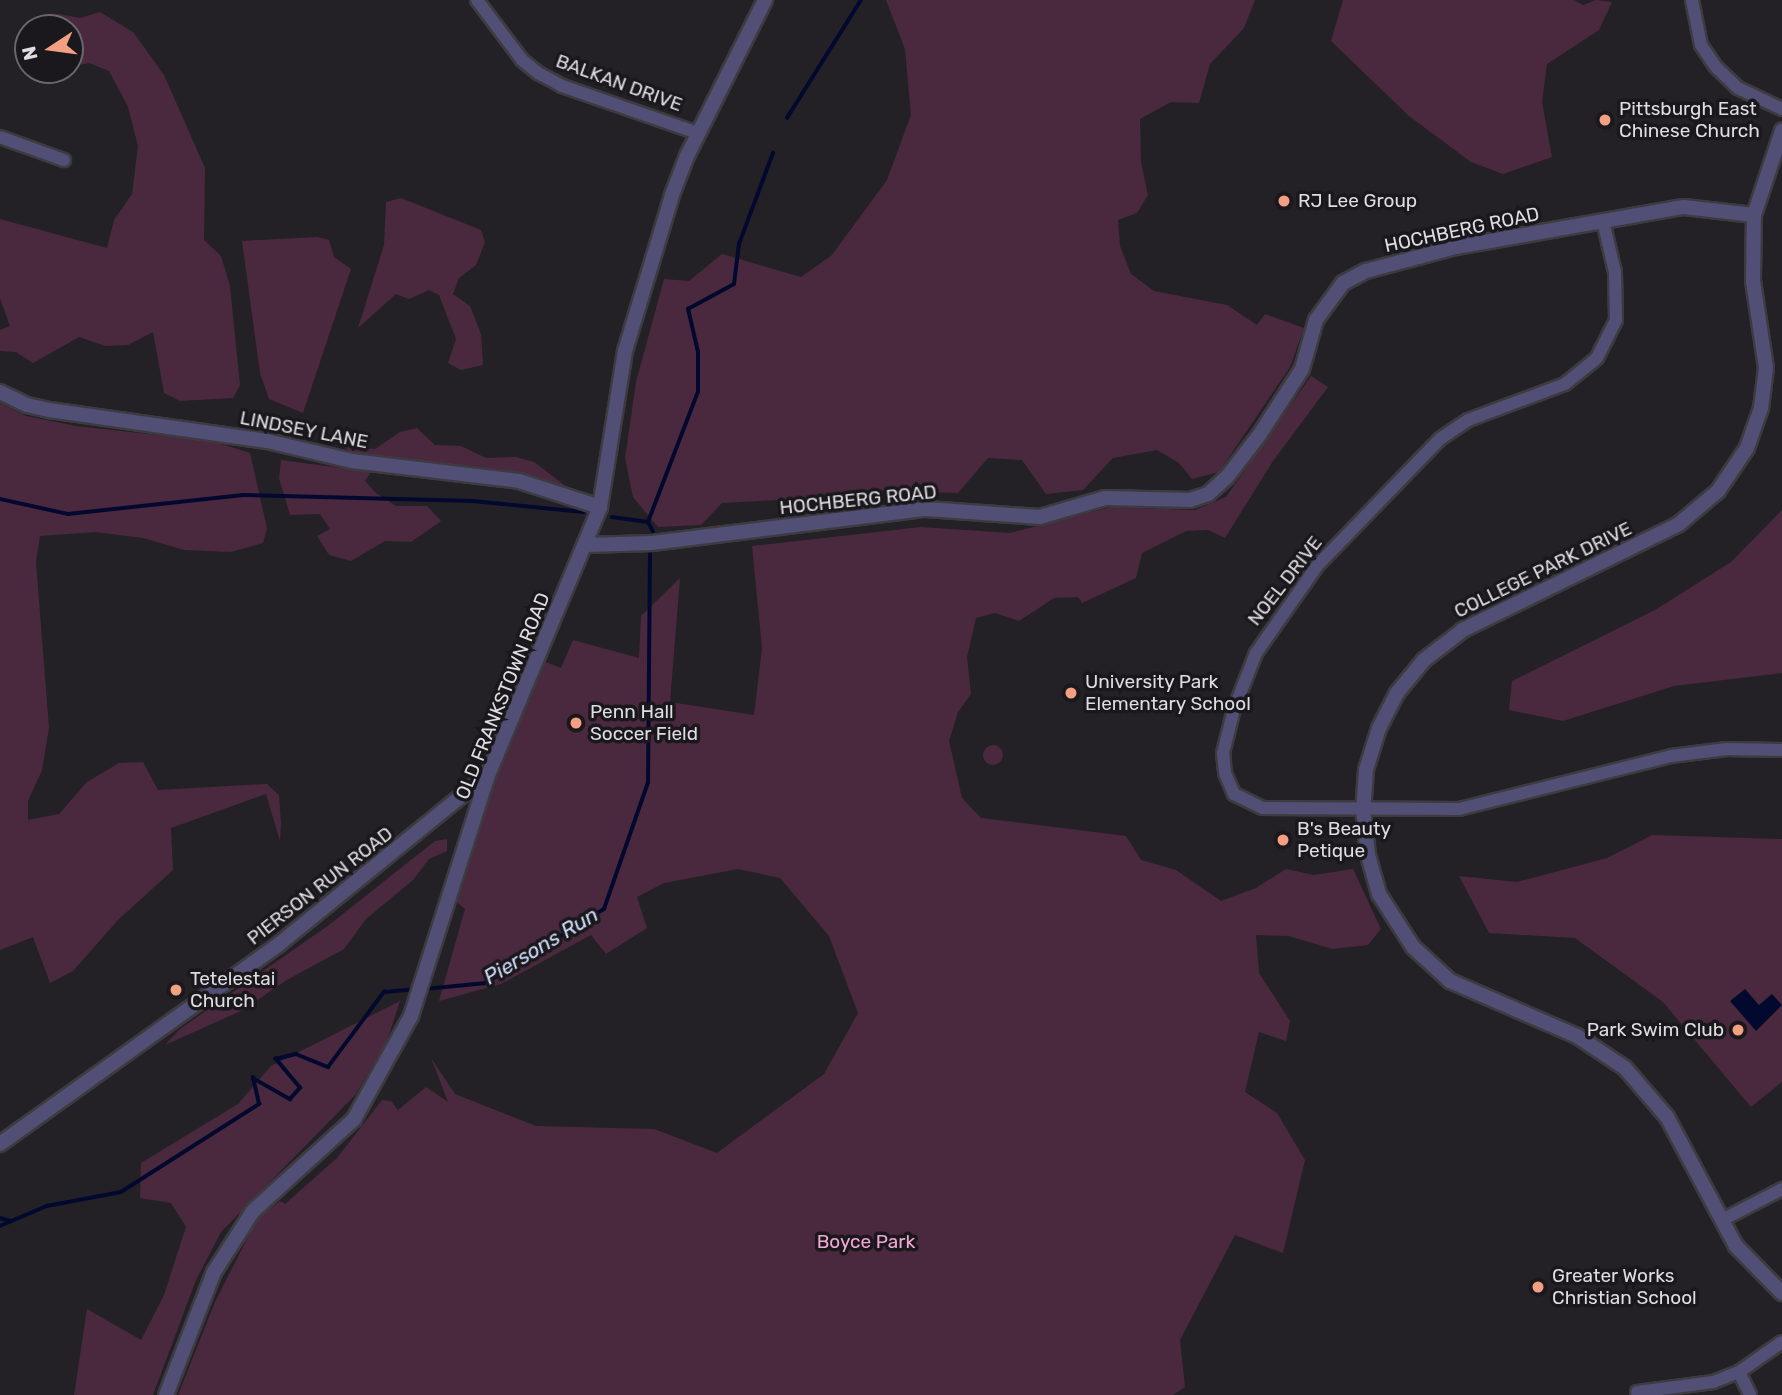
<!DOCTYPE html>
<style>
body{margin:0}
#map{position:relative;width:1782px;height:1395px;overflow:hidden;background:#232126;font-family:Rubik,sans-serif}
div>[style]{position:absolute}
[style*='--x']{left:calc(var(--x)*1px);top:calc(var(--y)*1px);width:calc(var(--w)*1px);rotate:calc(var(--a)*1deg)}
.green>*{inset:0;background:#4a293e}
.round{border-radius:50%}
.water>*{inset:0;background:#03092e}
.stream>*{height:3.5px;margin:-1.75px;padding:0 1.75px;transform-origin:1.75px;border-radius:1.75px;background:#03092e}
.roads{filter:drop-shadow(2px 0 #3d3b40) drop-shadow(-2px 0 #3d3b40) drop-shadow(0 2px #3d3b40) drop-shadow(0 -2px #3d3b40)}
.minor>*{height:12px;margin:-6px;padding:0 6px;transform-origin:6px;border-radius:6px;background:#514f75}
.tertiary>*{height:14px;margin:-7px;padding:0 7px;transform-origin:7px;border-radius:7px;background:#514f75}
.dots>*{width:19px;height:19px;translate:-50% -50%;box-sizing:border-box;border:4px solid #1a181c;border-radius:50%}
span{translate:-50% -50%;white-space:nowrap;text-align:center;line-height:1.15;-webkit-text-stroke:7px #1a181c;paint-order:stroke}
.street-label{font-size:19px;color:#dfdde1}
.poi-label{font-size:19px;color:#dfdde1}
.left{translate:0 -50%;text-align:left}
.right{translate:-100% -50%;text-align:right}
.park-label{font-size:19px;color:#f2a7d4}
.water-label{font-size:21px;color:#d1ddfa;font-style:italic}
.north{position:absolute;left:14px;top:14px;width:70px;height:70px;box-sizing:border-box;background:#1a181c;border:2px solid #69676b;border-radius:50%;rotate:257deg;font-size:19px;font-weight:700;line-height:28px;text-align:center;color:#dfdde1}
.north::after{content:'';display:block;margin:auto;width:24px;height:32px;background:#f39f82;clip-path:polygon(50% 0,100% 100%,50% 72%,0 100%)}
</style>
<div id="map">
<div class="green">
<i style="clip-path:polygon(886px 0,1255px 0,1244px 28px,1210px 64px,1199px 103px,1171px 102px,1140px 119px,1141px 162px,1148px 195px,1137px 213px,1118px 220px,1120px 246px,1131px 274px,1154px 291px,1227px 305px,1257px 325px,1265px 314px,1304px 328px,1290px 367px,1219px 472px,1192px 479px,1179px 463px,1157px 450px,1113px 458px,1083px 490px,1046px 494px,1022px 460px,988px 458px,958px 493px,863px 490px,838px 509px,818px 504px,799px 511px,778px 500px,722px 503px,701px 525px,658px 527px,633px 497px,625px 458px,636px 382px,664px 279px,689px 281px,722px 254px,801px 277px,832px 255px,887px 180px,911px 115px,905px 49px)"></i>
<i style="clip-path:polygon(1343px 0,1574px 0,1583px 5px,1596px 0,1612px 2px,1599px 30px,1547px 64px,1542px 102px,1552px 157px,1503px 174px,1471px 162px,1409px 116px,1331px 41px)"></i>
<i style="clip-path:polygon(100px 12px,133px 32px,164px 75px,205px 168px,204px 240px,221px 256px,230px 286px,240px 385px,233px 398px,180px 401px,164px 393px,153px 332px,128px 345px,105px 346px,79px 337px,33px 363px,16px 352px,0 351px,0 330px,10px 326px,0 298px,0 219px,107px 248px,114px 220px,132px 194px,138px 146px,128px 107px,109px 71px,89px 63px,70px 67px,70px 28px,28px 26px,38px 18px,59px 14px,80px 18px)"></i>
<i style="clip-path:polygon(401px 198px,481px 230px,485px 242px,476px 265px,459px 278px,453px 294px,470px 306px,481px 334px,483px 365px,461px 370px,448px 363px,456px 339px,439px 295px,429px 290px,409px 299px,396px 294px,358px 328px,384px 245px,386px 202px)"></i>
<i style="clip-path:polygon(317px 237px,329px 240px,334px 257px,351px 269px,303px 413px,269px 399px,260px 373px,242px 241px)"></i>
<i style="clip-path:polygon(1311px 376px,1328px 387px,1273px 461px,1225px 538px,1208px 530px,1186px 531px,1142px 553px,1136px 578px,1082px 603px,1078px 597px,1054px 598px,1019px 621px,995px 613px,976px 618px,967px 657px,971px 694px,958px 712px,949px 741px,962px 798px,981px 818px,1126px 836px,1141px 860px,1176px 870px,1221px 901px,1256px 888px,1286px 869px,1314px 875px,1353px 869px,1381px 929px,1368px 945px,1332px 949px,1289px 936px,1256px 935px,1259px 973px,1290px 1021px,1286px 1041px,1259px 1032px,1245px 1092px,1277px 1113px,1305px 1160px,1283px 1253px,1235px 1235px,1180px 1340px,1185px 1387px,1173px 1395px,178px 1395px,215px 1302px,257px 1219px,280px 1201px,285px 1204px,337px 1158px,382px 1100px,391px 1101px,398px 1110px,426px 1087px,448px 1102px,431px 1058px,455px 1094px,536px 1126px,654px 1129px,717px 1153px,824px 1074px,858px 1013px,829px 936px,780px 878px,738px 869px,664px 883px,637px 897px,647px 928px,606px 954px,591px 935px,501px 984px,439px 1001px,465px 909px,454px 900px,492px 777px,543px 661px,561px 668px,573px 640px,639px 658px,641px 616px,680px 578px,670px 702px,754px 715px,762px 648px,752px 546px,921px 527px,1010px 533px,1111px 507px,1195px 510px,1226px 497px)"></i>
<i style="clip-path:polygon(0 403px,26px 416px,76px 426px,212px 441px,250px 453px,267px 528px,263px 543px,231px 552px,184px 550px,143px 538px,95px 532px,40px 536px,36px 562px,49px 728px,42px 770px,28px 801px,28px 820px,59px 814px,87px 782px,119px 763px,143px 762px,158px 790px,267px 784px,279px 795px,281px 823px,280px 841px,266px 794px,171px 828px,173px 870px,118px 920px,73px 971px,50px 983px,33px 937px,0 950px)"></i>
<i style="clip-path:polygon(417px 428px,435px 445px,461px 446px,486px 458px,516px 457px,534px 462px,567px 487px,471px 466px,358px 456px,340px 445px,375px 449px,400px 432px)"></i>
<i style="clip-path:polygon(281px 460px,371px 472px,365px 481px,376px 493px,396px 506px,427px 506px,441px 521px,411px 542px,385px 541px,351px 561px,329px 555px,317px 536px,330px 529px,320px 514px,290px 515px,279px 478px)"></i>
<i style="clip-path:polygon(1782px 510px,1782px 673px,1674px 686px,1563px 721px,1509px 710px,1512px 681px,1655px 610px,1731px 562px)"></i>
<i class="round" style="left:983px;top:745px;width:20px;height:20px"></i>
<i style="clip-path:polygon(1652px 835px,1782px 839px,1782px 1082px,1751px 1107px,1663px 1002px,1575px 938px,1489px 933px,1459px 876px,1517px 882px,1607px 858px)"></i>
<i style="clip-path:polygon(447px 839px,447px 851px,429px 859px,413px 880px,366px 919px,344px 949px,285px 981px,243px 1010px,165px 1045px,180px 1029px,329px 925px,435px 841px)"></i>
<i style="clip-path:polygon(400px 1001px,387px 1041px,356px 1094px,221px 1232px,196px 1280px,153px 1395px,74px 1395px,87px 1309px,141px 1340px,164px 1295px,186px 1227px,171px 1203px,140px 1198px,141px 1163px,238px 1104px,271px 1066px)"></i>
</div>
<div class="water">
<i style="clip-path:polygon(1745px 989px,1759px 1005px,1772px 994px,1782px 1005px,1756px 1031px,1730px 1001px)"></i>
</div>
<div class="stream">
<i style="--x:787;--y:118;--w:139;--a:-57.9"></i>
<i style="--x:0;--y:499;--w:70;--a:12.4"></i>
<i style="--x:68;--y:514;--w:176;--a:-6.2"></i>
<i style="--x:243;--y:495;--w:230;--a:1.5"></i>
<i style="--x:473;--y:501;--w:111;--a:5.7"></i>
<i style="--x:612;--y:517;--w:36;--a:8"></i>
<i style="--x:653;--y:532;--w:11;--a:-117"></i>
<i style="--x:648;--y:522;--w:139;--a:-69"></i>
<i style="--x:698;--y:392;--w:40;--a:-90"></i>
<i style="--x:698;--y:352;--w:44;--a:-103.1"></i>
<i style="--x:688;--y:309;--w:52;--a:-28.5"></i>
<i style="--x:734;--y:284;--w:40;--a:-82.9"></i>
<i style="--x:739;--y:244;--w:97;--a:-69.5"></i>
<i style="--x:425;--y:989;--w:61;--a:-5.6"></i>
<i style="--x:486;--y:983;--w:139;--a:-32.1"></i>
<i style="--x:604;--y:909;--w:133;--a:-70.8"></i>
<i style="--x:648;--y:783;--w:228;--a:-89.5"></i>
<i style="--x:0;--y:1218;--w:11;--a:15"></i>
<i style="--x:0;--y:1226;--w:51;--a:-23.1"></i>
<i style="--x:47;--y:1206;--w:75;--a:-10.7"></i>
<i style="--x:121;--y:1192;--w:164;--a:-32.5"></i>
<i style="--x:259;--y:1104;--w:27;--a:-103"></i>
<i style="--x:253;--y:1078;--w:43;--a:29.6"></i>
<i style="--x:290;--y:1099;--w:15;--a:-48"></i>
<i style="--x:300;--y:1088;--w:38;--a:-130"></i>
<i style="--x:276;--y:1059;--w:21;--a:-14"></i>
<i style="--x:296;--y:1054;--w:35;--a:22"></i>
<i style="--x:328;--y:1067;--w:94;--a:-53.3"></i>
<i style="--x:384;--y:992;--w:33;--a:-5"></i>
</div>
<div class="roads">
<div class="minor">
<i style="--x:477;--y:0;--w:75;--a:53.1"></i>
<i style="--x:522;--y:60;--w:21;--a:39"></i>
<i style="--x:538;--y:73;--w:27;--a:28"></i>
<i style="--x:562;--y:86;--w:144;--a:19.1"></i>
<i style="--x:1692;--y:0;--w:46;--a:78.7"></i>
<i style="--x:1701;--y:45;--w:27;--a:56"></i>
<i style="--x:1716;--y:67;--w:30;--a:44"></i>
<i style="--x:1738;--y:88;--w:49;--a:25.5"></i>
<i style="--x:0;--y:137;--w:68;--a:19.8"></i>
<i style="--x:1603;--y:221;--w:52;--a:76.8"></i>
<i style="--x:1615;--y:272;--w:48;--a:88.8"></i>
<i style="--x:1616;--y:320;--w:42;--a:116.6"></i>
<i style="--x:1597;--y:358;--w:41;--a:140.9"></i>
<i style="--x:1565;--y:384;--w:103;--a:159.6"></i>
<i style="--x:1468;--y:420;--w:34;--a:146"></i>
<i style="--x:1440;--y:439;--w:177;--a:134.1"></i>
<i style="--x:1317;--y:566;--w:106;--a:125"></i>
<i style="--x:1256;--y:653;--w:60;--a:111.4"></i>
<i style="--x:1234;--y:709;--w:45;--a:104"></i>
<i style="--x:1223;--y:753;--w:20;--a:84"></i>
<i style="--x:1225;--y:773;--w:23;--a:67"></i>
<i style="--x:1234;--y:794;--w:32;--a:26"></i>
<i style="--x:1263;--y:808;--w:196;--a:0.3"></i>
<i style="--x:1459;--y:809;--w:219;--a:-14"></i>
<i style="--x:1671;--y:756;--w:56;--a:-7.1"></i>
<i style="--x:1727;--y:749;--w:55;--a:1"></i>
<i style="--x:1722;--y:1220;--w:68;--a:-27.3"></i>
<i style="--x:1739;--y:1372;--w:25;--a:64"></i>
<i style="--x:1637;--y:1392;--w:77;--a:-7.5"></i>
<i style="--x:1713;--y:1382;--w:28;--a:-21"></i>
<i style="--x:1739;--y:1372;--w:52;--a:-34.9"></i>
</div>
<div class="tertiary">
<i style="--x:1754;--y:215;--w:66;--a:90.9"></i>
<i style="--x:1753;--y:281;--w:88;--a:81.5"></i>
<i style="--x:1766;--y:368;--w:40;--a:97.1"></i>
<i style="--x:1761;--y:408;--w:42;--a:109.3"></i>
<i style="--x:1747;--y:448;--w:52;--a:124"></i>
<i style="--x:1718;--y:491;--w:51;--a:139.8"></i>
<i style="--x:1679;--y:524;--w:241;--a:153.9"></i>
<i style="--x:1463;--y:630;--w:49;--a:142.4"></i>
<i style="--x:1424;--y:660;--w:43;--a:129.3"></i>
<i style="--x:1397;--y:693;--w:39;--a:117"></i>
<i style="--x:1379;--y:728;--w:44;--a:107.2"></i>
<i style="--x:1366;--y:770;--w:39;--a:94"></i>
<i style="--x:1363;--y:809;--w:46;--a:83.8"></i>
<i style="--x:1368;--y:855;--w:41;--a:74.2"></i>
<i style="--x:1379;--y:894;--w:63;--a:57.3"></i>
<i style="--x:1413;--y:947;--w:50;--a:42.6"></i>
<i style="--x:1450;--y:981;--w:138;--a:23.4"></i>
<i style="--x:1577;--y:1036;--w:58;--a:33.7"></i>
<i style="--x:1625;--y:1068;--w:65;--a:49.4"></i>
<i style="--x:1667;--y:1117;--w:146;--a:61.9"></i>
<i style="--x:1736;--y:1246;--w:66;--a:45.6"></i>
<i style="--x:0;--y:392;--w:30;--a:26"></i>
<i style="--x:27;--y:405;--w:23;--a:13"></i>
<i style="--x:49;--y:410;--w:220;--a:8.1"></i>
<i style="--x:267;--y:441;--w:87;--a:13.2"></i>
<i style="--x:352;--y:461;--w:168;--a:6.8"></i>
<i style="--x:519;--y:481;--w:85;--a:17.8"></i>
<i style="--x:586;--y:545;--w:66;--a:-1.7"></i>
<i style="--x:652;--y:543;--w:276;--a:-7.1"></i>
<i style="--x:926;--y:509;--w:114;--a:4"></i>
<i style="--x:1040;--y:517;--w:68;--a:-16.3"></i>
<i style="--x:1105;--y:498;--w:85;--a:1.3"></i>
<i style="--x:1190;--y:500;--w:19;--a:-18"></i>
<i style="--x:1208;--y:494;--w:25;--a:-42"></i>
<i style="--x:1227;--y:477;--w:54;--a:-52.5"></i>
<i style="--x:1260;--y:434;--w:77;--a:-57.1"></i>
<i style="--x:1302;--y:369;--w:51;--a:-74.1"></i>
<i style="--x:1316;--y:320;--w:46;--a:-53.9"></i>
<i style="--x:1343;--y:283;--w:26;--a:-28"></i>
<i style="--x:1366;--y:271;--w:93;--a:-14.9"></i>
<i style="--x:1456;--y:247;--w:231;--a:-10"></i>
<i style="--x:1684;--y:207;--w:70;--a:6.5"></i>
<i style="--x:1754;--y:215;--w:89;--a:-71.6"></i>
<i style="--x:0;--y:1144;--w:342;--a:-35.6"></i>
<i style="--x:278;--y:945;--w:269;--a:-39.1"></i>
<i style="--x:166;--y:1395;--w:132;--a:-68.7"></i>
<i style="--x:214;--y:1272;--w:72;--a:-57.4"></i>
<i style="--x:253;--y:1211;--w:137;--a:-42.3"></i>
<i style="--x:354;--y:1119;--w:118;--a:-61"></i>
<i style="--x:411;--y:1016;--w:253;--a:-72.3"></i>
<i style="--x:488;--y:775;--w:290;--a:-67.3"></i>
<i style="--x:600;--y:507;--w:158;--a:-80.9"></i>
<i style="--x:625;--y:351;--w:163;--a:-73.2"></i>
<i style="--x:672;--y:195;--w:42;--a:-69"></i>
<i style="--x:687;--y:156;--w:174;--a:-63.4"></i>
</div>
</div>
<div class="dots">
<i style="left:1605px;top:120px;background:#f39f82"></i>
<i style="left:1284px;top:201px;background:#f39f82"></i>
<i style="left:1071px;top:693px;background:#f39f82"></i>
<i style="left:576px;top:723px;background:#f39f82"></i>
<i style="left:1283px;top:840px;background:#f39f82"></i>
<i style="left:176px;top:990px;background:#f39f82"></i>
<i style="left:1738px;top:1030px;background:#f39f82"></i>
<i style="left:1538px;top:1287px;background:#f39f82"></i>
</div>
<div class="street-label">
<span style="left:619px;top:83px;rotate:20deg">BALKAN DRIVE</span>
<span style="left:1462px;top:230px;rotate:-12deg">HOCHBERG ROAD</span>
<span style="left:304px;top:430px;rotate:11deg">LINDSEY LANE</span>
<span style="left:858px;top:500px;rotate:-6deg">HOCHBERG ROAD</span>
<span style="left:1543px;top:570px;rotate:-26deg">COLLEGE PARK DRIVE</span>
<span style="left:1285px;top:581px;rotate:-52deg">NOEL DRIVE</span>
<span style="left:503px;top:696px;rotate:-68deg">OLD FRANKSTOWN ROAD</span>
<span style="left:320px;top:886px;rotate:-38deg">PIERSON RUN ROAD</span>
</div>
<div class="poi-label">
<span class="left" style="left:1619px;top:120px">Pittsburgh East<br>Chinese Church</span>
<span class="left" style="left:1298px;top:201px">RJ Lee Group</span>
<span class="left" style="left:1085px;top:693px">University Park<br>Elementary School</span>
<span class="left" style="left:590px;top:723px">Penn Hall<br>Soccer Field</span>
<span class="left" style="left:1297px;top:840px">B's Beauty<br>Petique</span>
<span class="left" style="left:190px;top:990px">Tetelestai<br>Church</span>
<span class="right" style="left:1724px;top:1030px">Park Swim Club</span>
<span class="left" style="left:1552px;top:1287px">Greater Works<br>Christian School</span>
</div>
<div class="park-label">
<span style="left:866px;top:1242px">Boyce Park</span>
</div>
<div class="water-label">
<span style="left:541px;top:946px;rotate:-31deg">Piersons Run</span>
</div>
<div class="north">N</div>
</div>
